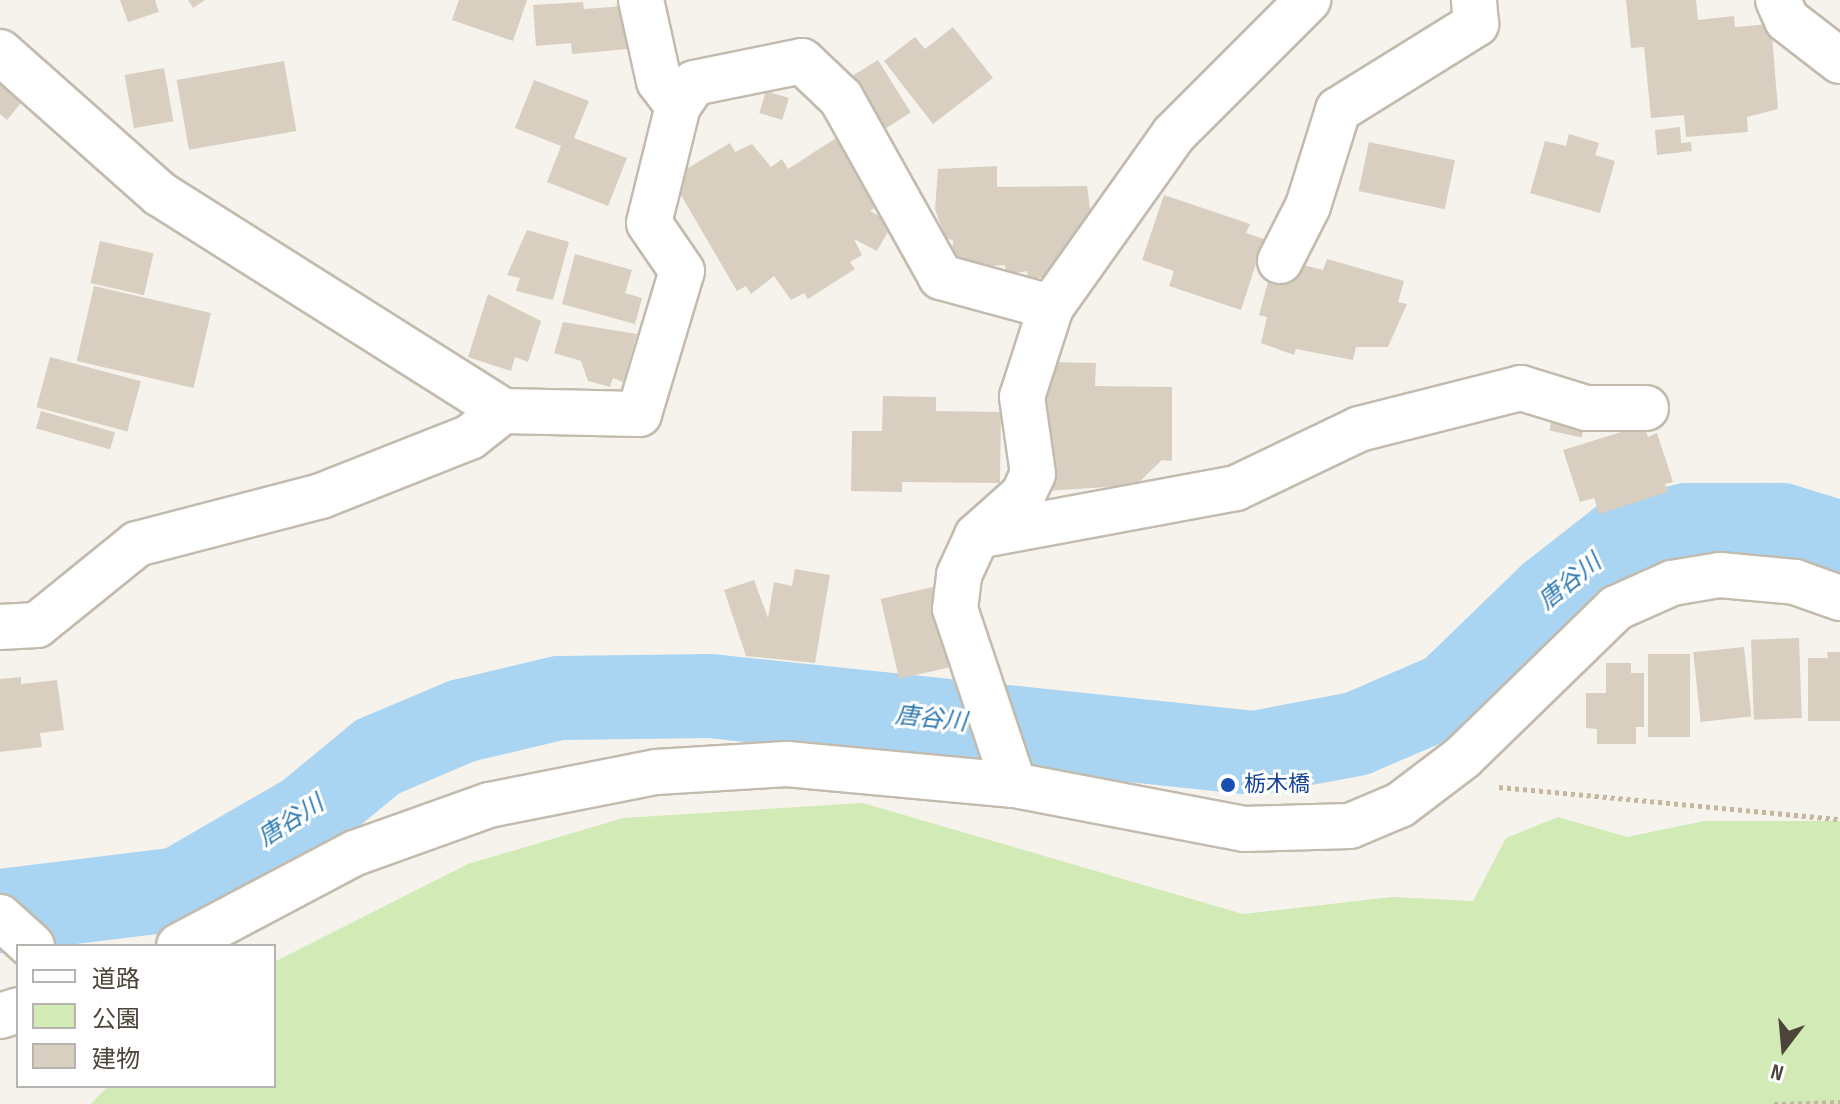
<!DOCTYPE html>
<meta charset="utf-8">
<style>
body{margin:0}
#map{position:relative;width:1840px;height:1104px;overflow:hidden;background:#f6f3ec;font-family:"Sofia Sans Condensed","Noto Sans JP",sans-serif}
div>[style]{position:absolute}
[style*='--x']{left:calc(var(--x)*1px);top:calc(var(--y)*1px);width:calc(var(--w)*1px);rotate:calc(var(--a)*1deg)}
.green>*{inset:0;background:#d2eab5}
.river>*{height:84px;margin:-42px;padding:0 42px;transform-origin:42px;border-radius:42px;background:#a9d4f2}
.building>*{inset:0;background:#d8cfc1;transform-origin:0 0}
.path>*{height:5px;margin-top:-2.5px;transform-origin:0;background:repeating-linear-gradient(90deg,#c4b79f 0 4px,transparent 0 8px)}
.roads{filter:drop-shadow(2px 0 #c2bbae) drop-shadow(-2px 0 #c2bbae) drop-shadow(0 2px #c2bbae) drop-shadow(0 -2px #c2bbae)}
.minor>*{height:44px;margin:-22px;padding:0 22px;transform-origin:22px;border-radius:22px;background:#fff}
.dots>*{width:22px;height:22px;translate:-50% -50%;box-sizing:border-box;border:4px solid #fff;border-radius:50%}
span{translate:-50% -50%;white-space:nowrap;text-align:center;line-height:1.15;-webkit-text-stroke:6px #fff;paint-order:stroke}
.transit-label{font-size:22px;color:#164399}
.left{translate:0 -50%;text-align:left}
.water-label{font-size:24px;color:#2e7ab2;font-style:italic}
.legend{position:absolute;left:16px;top:944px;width:260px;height:144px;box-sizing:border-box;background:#fff;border:2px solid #b7b4b0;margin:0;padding:10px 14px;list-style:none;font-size:24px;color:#4b4439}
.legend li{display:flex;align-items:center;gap:16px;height:40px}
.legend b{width:40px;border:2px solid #b7b4b0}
.north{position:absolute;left:1744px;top:1008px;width:80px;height:80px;-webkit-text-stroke:6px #fff;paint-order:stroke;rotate:196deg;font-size:22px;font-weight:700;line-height:32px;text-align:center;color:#4b4439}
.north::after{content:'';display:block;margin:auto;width:28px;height:36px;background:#4b4439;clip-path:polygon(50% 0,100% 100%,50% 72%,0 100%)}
</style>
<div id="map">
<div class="green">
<i style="clip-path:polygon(863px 803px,1243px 914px,1392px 897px,1473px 901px,1506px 838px,1558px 817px,1627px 837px,1704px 821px,1840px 821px,1840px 1104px,91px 1104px,108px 1086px,274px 1086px,274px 962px,468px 864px,623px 818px)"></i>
</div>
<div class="river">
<i style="--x:0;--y:911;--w:180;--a:-7"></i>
<i style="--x:179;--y:889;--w:148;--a:-30"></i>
<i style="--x:307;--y:815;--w:91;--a:-39.6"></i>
<i style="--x:377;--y:757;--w:92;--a:-23"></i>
<i style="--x:462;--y:721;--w:100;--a:-13.3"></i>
<i style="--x:559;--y:698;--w:151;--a:-0.8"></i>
<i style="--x:710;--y:696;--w:547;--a:5.98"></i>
<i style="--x:1254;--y:753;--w:104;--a:-10.6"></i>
<i style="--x:1356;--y:734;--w:101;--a:-23.3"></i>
<i style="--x:1449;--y:694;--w:141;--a:-44.1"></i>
<i style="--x:1550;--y:596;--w:88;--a:-38"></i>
<i style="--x:1619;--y:542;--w:70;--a:-14"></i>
<i style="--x:1687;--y:525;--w:95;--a:0"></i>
<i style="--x:1782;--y:525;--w:61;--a:17.2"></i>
</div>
<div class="building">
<i style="clip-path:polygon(120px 0,155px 0,159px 12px,128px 22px)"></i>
<i style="clip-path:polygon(188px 0,205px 0,193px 8px)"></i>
<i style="clip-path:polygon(459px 0,527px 0,513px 41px,452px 20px)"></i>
<i style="clip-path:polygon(1626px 0,1696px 0,1698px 20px,1734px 16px,1735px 27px,1771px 24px,1778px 109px,1747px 117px,1748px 132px,1686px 137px,1684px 115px,1651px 118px,1644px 47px,1631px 48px)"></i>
<i style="clip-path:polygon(583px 2px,584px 9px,625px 6px,628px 49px,572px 54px,571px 43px,536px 46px,533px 5px)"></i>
<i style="clip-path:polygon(953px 27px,993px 78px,933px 124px,884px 61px,915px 37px,925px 49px)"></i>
<i style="left:878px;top:60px;width:62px;height:37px;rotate:58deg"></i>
<i style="left:284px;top:61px;width:71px;height:109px;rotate:80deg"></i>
<i style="clip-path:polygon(0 67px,30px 92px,7px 120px,0 114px)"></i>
<i style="left:164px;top:68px;width:54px;height:40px;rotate:80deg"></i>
<i style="clip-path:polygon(534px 80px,589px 101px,574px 138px,627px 158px,608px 206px,547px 182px,561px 146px,515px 128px)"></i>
<i style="left:766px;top:91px;width:24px;height:23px;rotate:17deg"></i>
<i style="clip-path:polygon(1680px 127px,1681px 143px,1691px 142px,1692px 151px,1657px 155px,1655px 130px)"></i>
<i style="clip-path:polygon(1569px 134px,1599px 143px,1595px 155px,1615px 161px,1600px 213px,1530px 193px,1545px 141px,1566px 146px)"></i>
<i style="clip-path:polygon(839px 136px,888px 199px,870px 211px,893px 223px,877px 251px,854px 239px,862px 255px,850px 262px,855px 269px,808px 299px,804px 293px,791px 300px,774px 276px,751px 294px,746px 286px,737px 291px,671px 178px,730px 143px,735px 152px,752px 144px,771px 167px,782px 159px,788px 169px)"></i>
<i style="left:1369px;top:142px;width:88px;height:50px;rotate:12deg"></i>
<i style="clip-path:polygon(997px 166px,997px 187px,1087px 186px,1094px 238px,1067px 275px,1028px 279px,1027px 271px,1006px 275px,1005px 265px,973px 267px,952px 259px,953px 240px,945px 238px,935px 209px,938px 169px)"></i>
<i style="clip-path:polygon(1164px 195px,1250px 224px,1246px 233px,1264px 239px,1241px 310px,1169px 286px,1174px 271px,1142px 260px)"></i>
<i style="clip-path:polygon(527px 230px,569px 242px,553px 300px,516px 291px,520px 278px,507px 275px)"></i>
<i style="left:100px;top:241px;width:55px;height:43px;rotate:13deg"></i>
<i style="clip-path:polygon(575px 254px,632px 270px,625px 293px,642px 298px,635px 324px,562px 304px)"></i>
<i style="clip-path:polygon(1327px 259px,1404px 281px,1398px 302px,1407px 304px,1388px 347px,1356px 347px,1353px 360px,1296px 349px,1294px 355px,1261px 343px,1267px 317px,1259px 315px,1270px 274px,1291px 262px,1323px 270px)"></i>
<i style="left:94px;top:286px;width:120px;height:77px;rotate:13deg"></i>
<i style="clip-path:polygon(488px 294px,541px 321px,528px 362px,515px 357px,511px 371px,468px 357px)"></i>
<i style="clip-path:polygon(563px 322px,637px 334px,623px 382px,613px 378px,610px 387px,588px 381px,581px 361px,554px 353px)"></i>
<i style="left:50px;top:357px;width:94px;height:52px;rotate:15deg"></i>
<i style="clip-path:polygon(1048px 362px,1096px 363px,1095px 386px,1172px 387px,1172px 461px,1162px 460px,1136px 485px,1047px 491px,1040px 389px)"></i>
<i style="clip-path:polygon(883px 396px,936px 397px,936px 411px,1001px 412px,1000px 483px,902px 482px,902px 492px,851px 491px,852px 431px,882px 431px)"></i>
<i style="left:1554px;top:409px;width:33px;height:22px;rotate:12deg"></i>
<i style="left:41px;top:411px;width:77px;height:18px;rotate:16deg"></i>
<i style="clip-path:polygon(1644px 425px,1648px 437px,1657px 433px,1673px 482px,1665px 484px,1668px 492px,1599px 514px,1594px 498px,1580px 502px,1563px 450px)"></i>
<i style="clip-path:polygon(795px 569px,830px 575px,815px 663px,746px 656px,724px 590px,754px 580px,768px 618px,774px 582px,792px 586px)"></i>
<i style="left:941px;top:585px;width:82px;height:62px;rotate:77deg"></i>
<i style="left:1799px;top:638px;width:80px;height:48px;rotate:88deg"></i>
<i style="left:1744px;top:647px;width:70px;height:51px;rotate:84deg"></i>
<i style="clip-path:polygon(1827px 652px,1840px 652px,1840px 721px,1808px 721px,1808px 658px,1828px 658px)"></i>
<i style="left:1648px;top:654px;width:42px;height:83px"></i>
<i style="clip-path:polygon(1606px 663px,1631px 663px,1631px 673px,1644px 673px,1644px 727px,1636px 727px,1636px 744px,1597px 744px,1597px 729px,1586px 728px,1586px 693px,1606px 693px)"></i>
<i style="clip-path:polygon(21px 677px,21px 684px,57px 680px,64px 730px,40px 733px,42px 747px,0 752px,0 679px)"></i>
</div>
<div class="path">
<i style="--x:1499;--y:787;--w:342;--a:5.4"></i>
<i style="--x:1774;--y:1104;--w:66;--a:-1.7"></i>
</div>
<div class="roads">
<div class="minor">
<i style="--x:641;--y:0;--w:83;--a:77.5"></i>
<i style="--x:659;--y:81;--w:31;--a:53"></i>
<i style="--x:1778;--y:0;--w:22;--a:66"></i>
<i style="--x:1787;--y:20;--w:67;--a:37.7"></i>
<i style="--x:0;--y:52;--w:214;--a:41.6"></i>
<i style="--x:160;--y:194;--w:406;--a:32.3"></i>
<i style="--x:503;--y:411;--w:136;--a:1.3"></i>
<i style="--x:639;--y:414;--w:149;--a:-73.3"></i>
<i style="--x:682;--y:271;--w:58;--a:-124.5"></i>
<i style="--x:649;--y:223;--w:121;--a:-76.1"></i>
<i style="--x:678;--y:106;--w:28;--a:-55"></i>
<i style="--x:694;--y:83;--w:110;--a:-11.5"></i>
<i style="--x:802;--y:61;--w:54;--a:43.5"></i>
<i style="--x:841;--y:98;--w:205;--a:60.8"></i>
<i style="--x:941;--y:277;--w:114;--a:15.3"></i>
<i style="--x:1280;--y:261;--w:62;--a:-63"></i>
<i style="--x:1308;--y:206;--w:101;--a:-72.6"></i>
<i style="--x:1338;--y:110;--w:163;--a:-31.9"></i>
<i style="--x:1476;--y:24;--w:24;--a:-95"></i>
<i style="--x:977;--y:536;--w:263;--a:-10.5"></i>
<i style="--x:1236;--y:488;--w:136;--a:-25.6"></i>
<i style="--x:1359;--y:429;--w:167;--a:-14.2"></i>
<i style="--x:1521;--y:388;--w:68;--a:17.1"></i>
<i style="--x:1586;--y:408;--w:60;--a:0"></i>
<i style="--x:0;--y:627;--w:37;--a:-3"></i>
<i style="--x:37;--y:625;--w:129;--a:-39"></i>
<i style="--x:137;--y:544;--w:190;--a:-14.6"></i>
<i style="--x:321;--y:496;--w:160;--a:-21.6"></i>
<i style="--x:470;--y:437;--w:42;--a:-38.2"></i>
<i style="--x:1014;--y:785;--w:186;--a:-108.5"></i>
<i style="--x:955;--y:609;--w:34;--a:-83"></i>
<i style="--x:959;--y:575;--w:43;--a:-65.2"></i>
<i style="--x:977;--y:536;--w:62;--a:-41.7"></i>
<i style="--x:1023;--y:495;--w:23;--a:-65"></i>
<i style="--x:1033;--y:474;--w:78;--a:-98.1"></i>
<i style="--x:1022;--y:397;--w:95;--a:-72.1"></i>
<i style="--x:1051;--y:307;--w:212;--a:-54.6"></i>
<i style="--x:1174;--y:134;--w:190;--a:-45"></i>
<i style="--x:0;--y:917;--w:43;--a:42.2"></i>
<i style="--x:179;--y:946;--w:199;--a:-27.9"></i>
<i style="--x:355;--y:853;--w:142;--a:-19.7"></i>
<i style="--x:489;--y:805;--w:170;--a:-11.2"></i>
<i style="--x:656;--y:772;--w:131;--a:-3.5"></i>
<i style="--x:787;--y:764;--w:228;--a:5.3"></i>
<i style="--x:1014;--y:785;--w:234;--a:10.8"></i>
<i style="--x:1244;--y:829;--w:106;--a:-1.6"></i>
<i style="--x:1350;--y:826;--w:54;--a:-22.8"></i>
<i style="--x:1400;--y:805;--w:79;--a:-37.3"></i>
<i style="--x:1463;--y:757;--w:214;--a:-44.2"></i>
<i style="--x:1616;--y:608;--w:61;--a:-24.1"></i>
<i style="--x:1672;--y:583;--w:49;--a:-9.5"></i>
<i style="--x:1720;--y:575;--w:75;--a:5.3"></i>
<i style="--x:1795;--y:582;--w:48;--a:19.6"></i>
<i style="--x:0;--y:1016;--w:19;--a:-18"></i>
</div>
</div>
<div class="dots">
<i style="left:1228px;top:785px;background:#1a4fb4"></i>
</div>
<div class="transit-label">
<span class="left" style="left:1244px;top:785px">栃木橋</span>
</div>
<div class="water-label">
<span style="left:1570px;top:582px;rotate:-39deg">唐谷川</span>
<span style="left:931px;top:719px;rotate:6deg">唐谷川</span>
<span style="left:291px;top:821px;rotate:-33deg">唐谷川</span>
</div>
<ul class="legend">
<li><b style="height:10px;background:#fff"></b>道路</li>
<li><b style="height:22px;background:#d2eab5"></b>公園</li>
<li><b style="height:22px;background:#d8cfc1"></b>建物</li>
</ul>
<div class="north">N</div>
</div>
